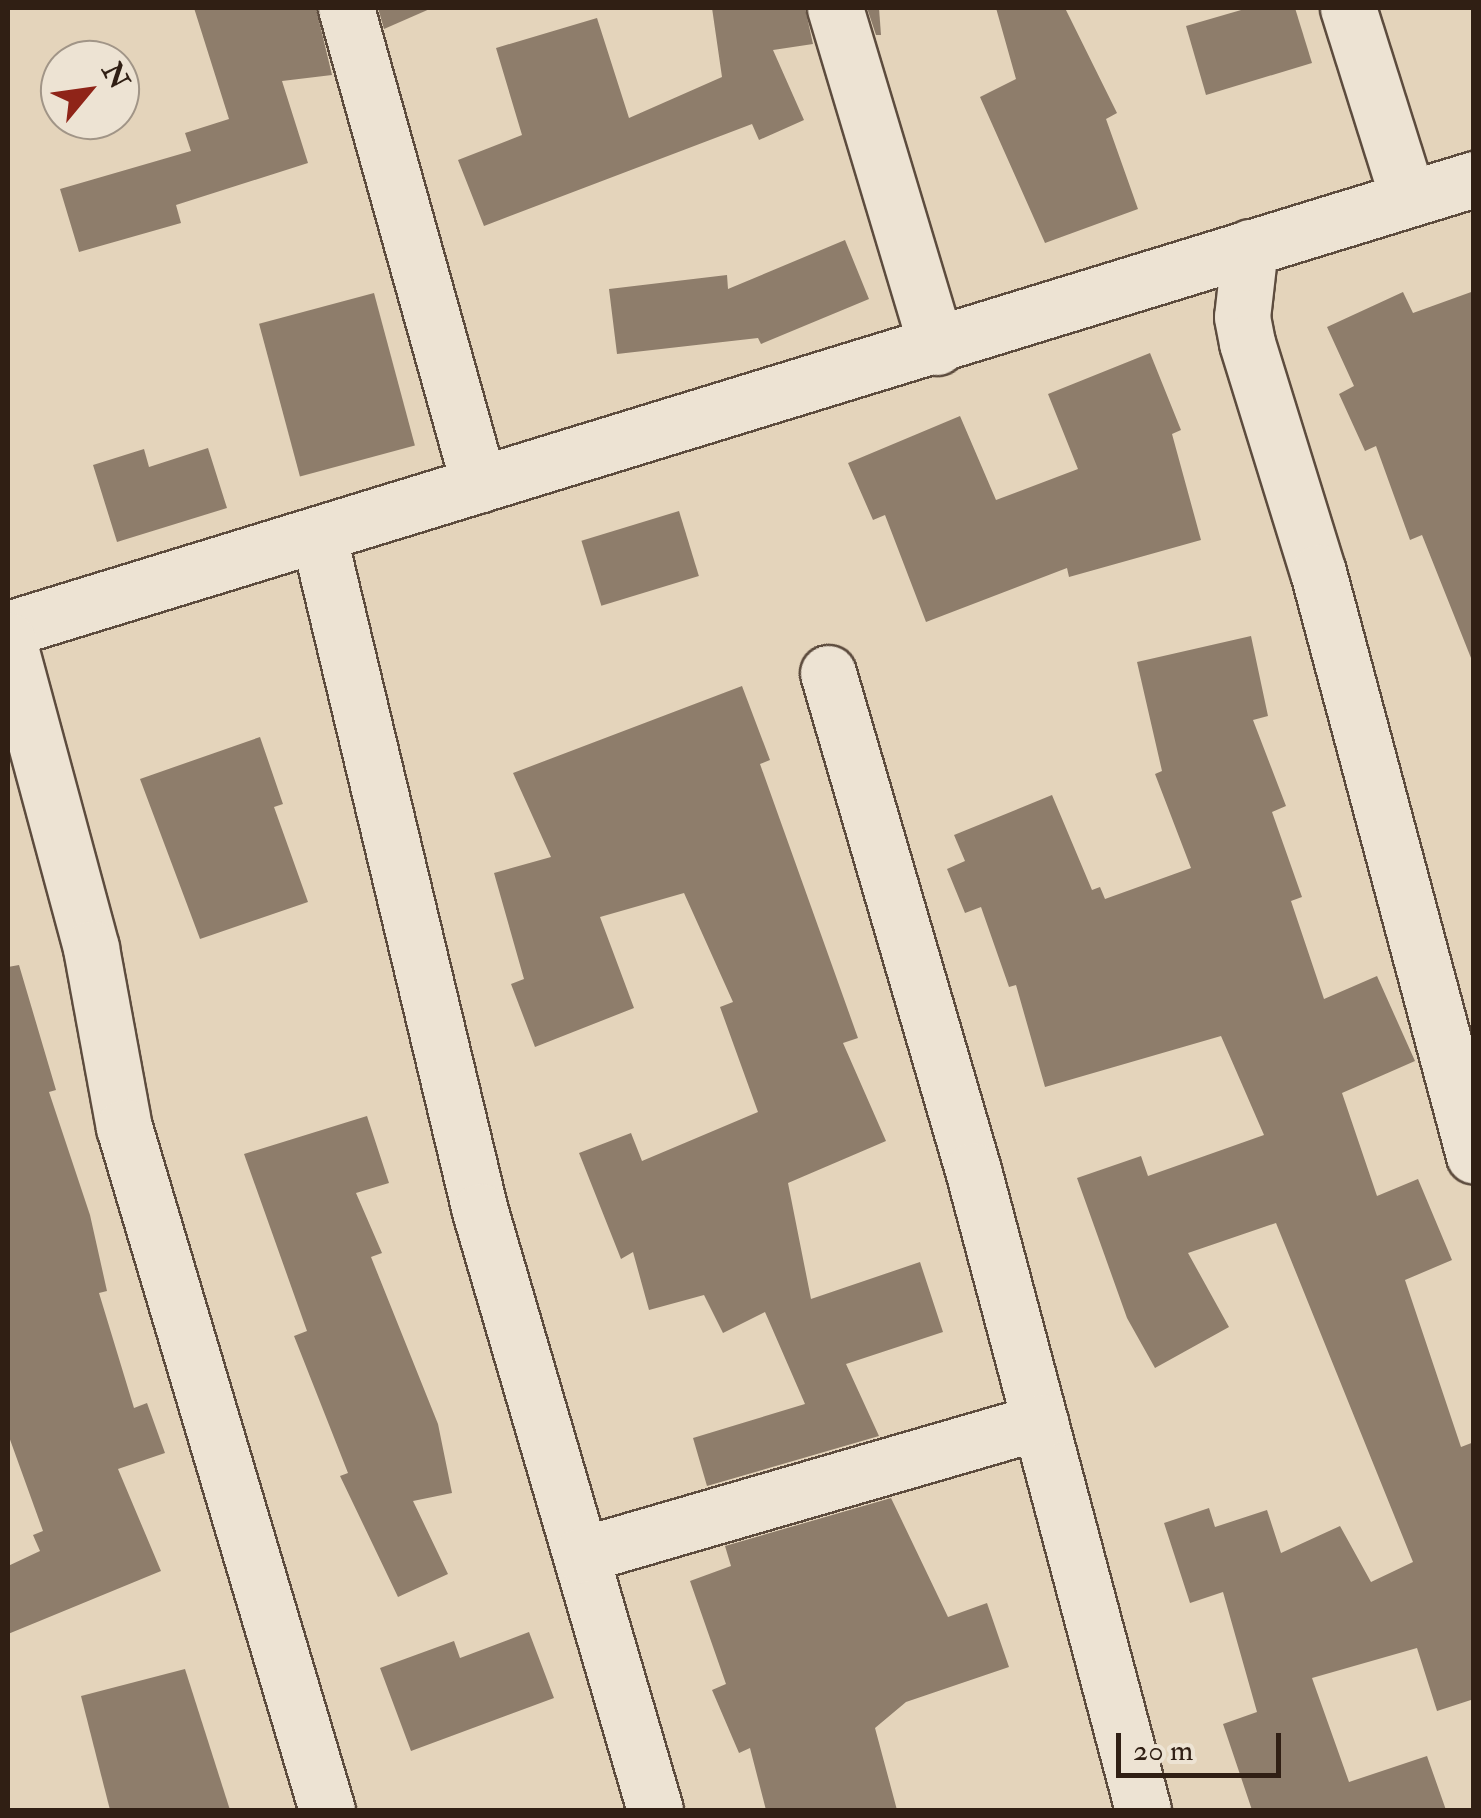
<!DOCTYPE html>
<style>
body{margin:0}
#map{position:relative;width:1481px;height:1818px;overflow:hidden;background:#e4d4bb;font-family:"IM FELL Double Pica",serif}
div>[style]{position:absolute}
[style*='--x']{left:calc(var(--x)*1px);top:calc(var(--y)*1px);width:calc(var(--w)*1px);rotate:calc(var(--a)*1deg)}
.building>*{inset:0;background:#8e7d6b;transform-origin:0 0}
.roads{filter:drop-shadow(2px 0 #5d4c3e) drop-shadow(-2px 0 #5d4c3e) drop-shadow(0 2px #5d4c3e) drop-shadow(0 -2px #5d4c3e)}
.minor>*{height:55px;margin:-27.5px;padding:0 27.5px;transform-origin:27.5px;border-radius:27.5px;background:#ede3d3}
span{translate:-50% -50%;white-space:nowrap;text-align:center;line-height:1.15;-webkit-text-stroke:10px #ede3d3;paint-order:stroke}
.frame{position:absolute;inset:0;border:10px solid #301f14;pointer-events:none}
.north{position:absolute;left:40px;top:40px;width:100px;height:100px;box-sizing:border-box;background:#ede3d3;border:2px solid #a19587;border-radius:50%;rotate:61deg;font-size:28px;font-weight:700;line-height:40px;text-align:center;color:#301f14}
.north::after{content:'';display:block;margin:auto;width:35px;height:45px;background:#8f2418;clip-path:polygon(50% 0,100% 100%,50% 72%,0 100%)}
.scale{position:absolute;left:1116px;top:1733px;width:165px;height:45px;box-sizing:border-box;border:5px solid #301f14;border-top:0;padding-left:12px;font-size:30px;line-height:35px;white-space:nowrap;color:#301f14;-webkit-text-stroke:8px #ede3d3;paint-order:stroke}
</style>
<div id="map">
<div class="building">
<i style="clip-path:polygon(194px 8px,316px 8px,332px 75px,282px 81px,308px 163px,176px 205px,181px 223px,79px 252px,60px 189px,191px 151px,185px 133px,229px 119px)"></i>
<i style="clip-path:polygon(378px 8px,432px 8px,384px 29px)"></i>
<i style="clip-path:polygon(712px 8px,805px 8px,813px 44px,773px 50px,804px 120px,759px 140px,752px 124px,484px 226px,458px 160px,522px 135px,496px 48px,597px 18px,629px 118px,722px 77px)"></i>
<i style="clip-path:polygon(867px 8px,879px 8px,881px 35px,876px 35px)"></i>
<i style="clip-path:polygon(996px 8px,1065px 8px,1117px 113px,1106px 119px,1138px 209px,1045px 243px,980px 97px,1016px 79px)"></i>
<i style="clip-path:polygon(1248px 8px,1295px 8px,1312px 63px,1206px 95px,1186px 26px)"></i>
<i style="clip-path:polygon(845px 240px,869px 299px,761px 344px,758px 338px,617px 354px,609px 289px,727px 275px,728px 289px)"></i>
<i style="clip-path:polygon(1474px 291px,1474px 658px,1471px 658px,1422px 535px,1410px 540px,1376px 446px,1365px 451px,1339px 394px,1354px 386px,1327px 327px,1403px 292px,1413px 313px)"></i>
<i style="left:374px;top:293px;width:158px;height:119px;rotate:75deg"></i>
<i style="clip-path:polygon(1150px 353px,1181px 430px,1172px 434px,1201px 540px,1069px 577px,1067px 568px,926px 622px,885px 515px,873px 520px,848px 463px,960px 416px,996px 500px,1078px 469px,1048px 394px)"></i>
<i style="clip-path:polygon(208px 448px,227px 508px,117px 542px,93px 465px,144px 449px,149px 467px)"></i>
<i style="left:679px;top:511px;width:68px;height:102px;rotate:73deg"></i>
<i style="clip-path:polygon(1251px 636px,1268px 716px,1253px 720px,1286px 806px,1272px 812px,1302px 897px,1291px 901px,1324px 999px,1377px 976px,1415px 1061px,1342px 1093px,1377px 1196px,1418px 1179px,1452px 1260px,1405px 1280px,1461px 1447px,1474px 1442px,1474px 1699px,1437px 1711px,1417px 1648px,1312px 1678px,1349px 1782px,1427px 1756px,1446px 1810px,1252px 1810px,1223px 1724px,1257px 1712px,1223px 1592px,1190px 1603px,1164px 1523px,1209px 1508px,1215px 1527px,1267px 1510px,1281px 1553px,1340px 1526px,1371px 1582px,1413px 1562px,1276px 1223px,1188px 1253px,1229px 1327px,1155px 1368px,1127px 1318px,1077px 1178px,1141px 1156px,1148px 1176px,1264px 1135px,1221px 1036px,1045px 1087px,1016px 985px,1009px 987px,981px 907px,965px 913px,947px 869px,965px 861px,954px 835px,1052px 795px,1092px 890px,1100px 887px,1105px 899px,1191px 868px,1155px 774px,1162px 771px,1137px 662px)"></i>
<i style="clip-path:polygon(742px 686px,770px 760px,760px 764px,858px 1038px,843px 1043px,886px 1141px,788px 1183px,811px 1299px,920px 1262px,943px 1332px,846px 1364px,879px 1436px,707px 1486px,693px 1438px,805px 1404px,765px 1312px,723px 1333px,704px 1295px,649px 1310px,633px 1252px,621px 1259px,579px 1153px,631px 1133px,642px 1161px,758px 1112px,720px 1007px,733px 1002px,684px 893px,600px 917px,634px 1008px,535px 1047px,511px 984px,524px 979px,494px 873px,551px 857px,513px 773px)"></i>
<i style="clip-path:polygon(260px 737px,283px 804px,274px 807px,308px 902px,200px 939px,140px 779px)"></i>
<i style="clip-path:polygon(19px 965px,56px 1090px,49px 1092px,90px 1215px,107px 1291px,99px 1293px,134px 1408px,147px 1403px,165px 1453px,118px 1469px,161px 1571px,8px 1634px,8px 1566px,40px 1551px,33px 1535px,43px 1531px,8px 1434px,8px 967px)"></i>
<i style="clip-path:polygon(367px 1116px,389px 1183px,356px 1193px,382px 1253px,371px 1257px,438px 1424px,452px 1493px,413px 1501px,448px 1574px,398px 1597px,340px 1476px,348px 1473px,294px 1336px,307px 1331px,244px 1154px)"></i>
<i style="clip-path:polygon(891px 1498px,948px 1617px,987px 1603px,1009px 1667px,906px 1702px,875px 1728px,897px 1810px,766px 1810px,750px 1748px,739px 1753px,712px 1690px,726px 1684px,690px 1581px,731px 1566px,725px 1546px)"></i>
<i style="clip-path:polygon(529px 1632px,554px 1698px,411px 1751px,380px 1668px,454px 1641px,460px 1658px)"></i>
<i style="clip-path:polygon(185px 1669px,230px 1810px,110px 1810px,81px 1696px)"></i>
</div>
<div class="roads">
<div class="minor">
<i style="--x:346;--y:8;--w:495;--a:74.4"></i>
<i style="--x:835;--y:8;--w:354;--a:73.3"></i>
<i style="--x:1348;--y:8;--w:196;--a:72.5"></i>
<i style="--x:1250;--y:247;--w:70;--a:96.5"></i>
<i style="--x:1242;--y:317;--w:26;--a:79"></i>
<i style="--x:1247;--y:343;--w:240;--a:72.8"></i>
<i style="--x:1318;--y:572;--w:604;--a:75.04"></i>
<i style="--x:319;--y:538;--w:692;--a:76.55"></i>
<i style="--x:480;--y:1211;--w:624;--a:73.71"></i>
<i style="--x:8;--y:629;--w:1534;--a:-17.06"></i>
<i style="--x:8;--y:640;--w:319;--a:74.9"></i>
<i style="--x:91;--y:948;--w:182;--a:79.6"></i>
<i style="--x:124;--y:1127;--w:713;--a:73.45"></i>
<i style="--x:828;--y:673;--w:518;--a:73.74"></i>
<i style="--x:973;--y:1170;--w:662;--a:75.12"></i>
<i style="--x:581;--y:1555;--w:478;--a:-16.2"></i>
</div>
</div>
<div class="frame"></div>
<div class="north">N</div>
<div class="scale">20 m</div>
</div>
